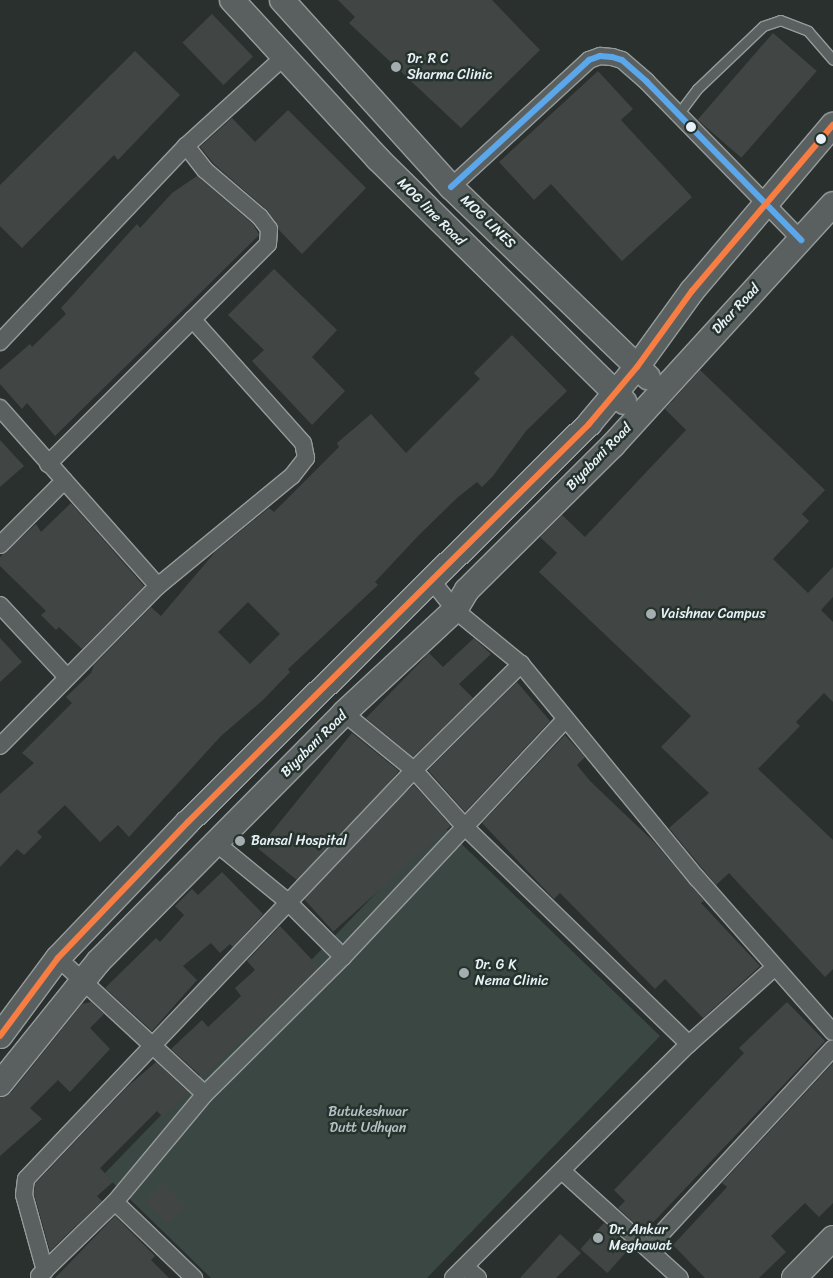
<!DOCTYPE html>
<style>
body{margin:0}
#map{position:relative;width:833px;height:1278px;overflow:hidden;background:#29302d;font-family:Sriracha,sans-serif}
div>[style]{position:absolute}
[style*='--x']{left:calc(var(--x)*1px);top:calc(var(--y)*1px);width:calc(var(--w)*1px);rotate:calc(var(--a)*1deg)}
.green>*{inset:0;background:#3b4743}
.building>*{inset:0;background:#414644;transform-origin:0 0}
.roads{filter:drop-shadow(1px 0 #959a9a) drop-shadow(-1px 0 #959a9a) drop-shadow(0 1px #959a9a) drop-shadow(0 -1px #959a9a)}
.lane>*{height:9px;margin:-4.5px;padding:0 4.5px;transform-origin:4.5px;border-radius:4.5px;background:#5a6060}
.street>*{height:16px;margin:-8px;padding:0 8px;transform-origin:8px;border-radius:8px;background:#5a6060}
.secondary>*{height:24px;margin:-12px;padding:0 12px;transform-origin:12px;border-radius:12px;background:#5a6060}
.bus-1>*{height:6px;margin:-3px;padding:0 3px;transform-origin:3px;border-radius:3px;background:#5aa8eb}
.bus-2>*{height:6px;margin:-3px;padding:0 3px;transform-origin:3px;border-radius:3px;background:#f77d43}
.dots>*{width:14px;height:14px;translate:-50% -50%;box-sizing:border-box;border:2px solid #26332d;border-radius:50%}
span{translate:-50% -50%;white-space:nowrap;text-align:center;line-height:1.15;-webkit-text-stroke:5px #26332d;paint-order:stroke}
.poi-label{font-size:14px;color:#e8f1f8}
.left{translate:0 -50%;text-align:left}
.street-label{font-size:14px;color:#e8f1f8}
.park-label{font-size:14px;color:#b5bfc3}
</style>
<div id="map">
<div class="green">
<i style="clip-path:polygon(442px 825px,660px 1036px,427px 1278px,211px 1278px,104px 1174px)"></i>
</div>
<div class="building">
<i style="clip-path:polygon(338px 0,492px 0,540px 50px,461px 128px,349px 23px,355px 17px)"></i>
<i style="left:212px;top:14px;width:59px;height:41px;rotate:46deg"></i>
<i style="left:773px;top:33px;width:58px;height:115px;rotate:41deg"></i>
<i style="clip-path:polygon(135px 51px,180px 95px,118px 160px,114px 155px,22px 248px,0 226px,0 185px)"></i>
<i style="clip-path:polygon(598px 71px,633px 109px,621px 120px,692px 197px,622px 261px,551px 184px,534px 200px,499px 162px)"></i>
<i style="clip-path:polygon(288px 110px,366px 188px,302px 254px,279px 230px,267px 210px,214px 164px,200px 147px,232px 118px,255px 142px)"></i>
<i style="clip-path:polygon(197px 176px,253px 224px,259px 235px,55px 436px,27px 403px,22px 409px,0 384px,0 370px,30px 344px,32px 347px,66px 314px,61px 308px,137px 224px,140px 228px,172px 193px)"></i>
<i style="clip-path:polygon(274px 269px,337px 330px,312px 357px,345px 391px,312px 425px,252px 361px,264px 350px,228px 315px)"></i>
<i style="clip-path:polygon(evenodd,512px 335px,567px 391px,526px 431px,493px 476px,482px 487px,477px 482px,457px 498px,418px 536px,375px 582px,378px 585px,288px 669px,290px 672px,263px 700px,221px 736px,129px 837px,118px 825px,100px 842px,65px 805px,37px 832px,42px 837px,24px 855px,17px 849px,0 867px,0 794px,34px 763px,22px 753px,72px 703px,66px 697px,91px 673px,94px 665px,151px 607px,161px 616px,215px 552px,269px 508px,274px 512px,339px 447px,337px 443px,371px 414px,406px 453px,480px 379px,474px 373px,512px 335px,248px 602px,280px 634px,250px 664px,218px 632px,248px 602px)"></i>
<i style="clip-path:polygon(700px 370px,825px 490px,802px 514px,809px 521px,773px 559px,808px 593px,833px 567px,833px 597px,821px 610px,833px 622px,833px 702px,824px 693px,796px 722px,800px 726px,758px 769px,833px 840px,833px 969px,825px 977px,729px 873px,716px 885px,669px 828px,709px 793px,661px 747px,691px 716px,539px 572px,557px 553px,540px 537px,562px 515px,585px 537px,686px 430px,665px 409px)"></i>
<i style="clip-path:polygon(0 440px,24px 466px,0 487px)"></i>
<i style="clip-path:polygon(71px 503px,144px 586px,82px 649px,59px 627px,56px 630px,41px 615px,46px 611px,0 566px,0 557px,36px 524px,41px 532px)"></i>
<i style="clip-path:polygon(0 638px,22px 662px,0 682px)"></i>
<i style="clip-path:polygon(474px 638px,491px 654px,459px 684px,473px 698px,413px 757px,366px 718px,429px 653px,443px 667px)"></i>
<i style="clip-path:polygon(517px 682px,550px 721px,465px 812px,428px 770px)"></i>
<i style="left:352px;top:733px;width:60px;height:149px;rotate:39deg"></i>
<i style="clip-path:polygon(565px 735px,585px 757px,577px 765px,590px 781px,654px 842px,704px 901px,701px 903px,760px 966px,703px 1018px,665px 979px,655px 989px,560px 893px,554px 899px,482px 823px)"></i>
<i style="left:414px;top:785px;width:55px;height:158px;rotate:48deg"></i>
<i style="clip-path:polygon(222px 872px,263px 914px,233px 947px,230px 944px,220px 953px,211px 943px,183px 966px,197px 980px,152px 1031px,105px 988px,156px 938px,160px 942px,184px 915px,175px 906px,192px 889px,198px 895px)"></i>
<i style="clip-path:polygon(280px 926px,319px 967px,202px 1077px,171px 1049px,202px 1020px,208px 1027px,241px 996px,235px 988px,255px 970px,247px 961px)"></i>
<i style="clip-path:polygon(91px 1002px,104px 1014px,90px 1028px,110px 1049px,70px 1092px,58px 1080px,30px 1108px,42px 1119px,0 1156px,0 1097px,11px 1093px,82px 1004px)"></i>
<i style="clip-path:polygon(787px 1002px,825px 1041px,644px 1232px,618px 1208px,625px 1201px,614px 1190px,744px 1053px,739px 1048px)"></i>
<i style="clip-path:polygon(156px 1062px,188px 1092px,163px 1117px,157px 1111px,100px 1168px,113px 1182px,97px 1196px,102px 1201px,50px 1251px,34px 1194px,35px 1184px,126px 1088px)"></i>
<i style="clip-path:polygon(833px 1063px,833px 1203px,819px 1217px,805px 1203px,771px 1236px,786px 1252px,759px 1278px,705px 1278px,673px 1245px,727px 1187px,722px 1183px)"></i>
<i style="left:163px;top:1183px;width:33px;height:26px;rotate:45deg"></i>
<i style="clip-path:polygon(115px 1216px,155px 1256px,151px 1260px,169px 1278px,55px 1278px)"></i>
<i style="left:604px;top:1223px;width:36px;height:35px;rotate:42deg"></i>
<i style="clip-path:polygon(560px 1234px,581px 1253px,556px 1278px,520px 1278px)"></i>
</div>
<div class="roads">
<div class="lane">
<i style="--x:682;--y:109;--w:25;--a:-53"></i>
<i style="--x:697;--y:89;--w:91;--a:-43.7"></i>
<i style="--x:763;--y:26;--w:18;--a:-19"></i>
<i style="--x:780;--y:20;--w:30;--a:21"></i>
<i style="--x:808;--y:31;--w:38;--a:49"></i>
</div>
<div class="street">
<i style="--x:451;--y:187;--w:188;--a:-42.6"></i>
<i style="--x:589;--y:60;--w:12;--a:-20"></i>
<i style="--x:600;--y:56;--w:12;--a:5"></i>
<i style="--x:612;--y:57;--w:10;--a:17"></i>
<i style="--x:622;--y:60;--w:33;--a:41"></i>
<i style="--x:647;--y:82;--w:221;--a:45.7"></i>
<i style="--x:0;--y:342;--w:270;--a:-46.5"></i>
<i style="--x:186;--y:146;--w:135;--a:-42.3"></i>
<i style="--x:0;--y:408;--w:238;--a:48.4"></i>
<i style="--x:48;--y:464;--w:311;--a:-45"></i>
<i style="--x:268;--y:244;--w:15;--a:-86"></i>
<i style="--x:269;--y:229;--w:15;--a:-127"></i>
<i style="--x:260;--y:217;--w:72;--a:-139.5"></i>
<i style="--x:205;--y:170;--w:31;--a:-128"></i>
<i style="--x:0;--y:545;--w:91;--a:-45"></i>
<i style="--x:431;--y:580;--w:38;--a:51"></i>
<i style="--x:455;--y:610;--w:85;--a:39.3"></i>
<i style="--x:521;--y:664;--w:277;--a:50.6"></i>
<i style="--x:697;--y:878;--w:205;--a:48.6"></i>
<i style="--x:0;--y:605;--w:97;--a:47.1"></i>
<i style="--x:344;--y:713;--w:90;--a:39.2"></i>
<i style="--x:414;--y:770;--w:75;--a:48.2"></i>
<i style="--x:464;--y:826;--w:313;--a:44.1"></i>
<i style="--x:0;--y:746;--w:225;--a:-45.4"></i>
<i style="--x:158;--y:586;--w:173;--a:-39.4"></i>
<i style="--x:292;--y:476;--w:23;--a:-52"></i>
<i style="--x:306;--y:458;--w:15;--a:-101"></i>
<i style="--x:303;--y:443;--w:166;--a:-131.8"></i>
<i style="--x:216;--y:843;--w:93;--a:39.3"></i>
<i style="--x:288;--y:902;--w:78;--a:45"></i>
<i style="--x:58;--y:958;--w:200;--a:42.8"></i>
<i style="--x:562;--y:1171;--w:159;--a:42.2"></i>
<i style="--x:115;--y:1202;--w:110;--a:43.9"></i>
<i style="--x:648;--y:1248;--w:272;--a:-47.2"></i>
<i style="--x:465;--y:1267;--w:17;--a:40"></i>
<i style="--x:45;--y:1271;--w:79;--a:-105.4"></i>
<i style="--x:24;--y:1195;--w:16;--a:-83"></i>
<i style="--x:26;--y:1179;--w:564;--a:-46.51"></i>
<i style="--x:414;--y:770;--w:151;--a:-44.7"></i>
<i style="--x:39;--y:1276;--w:106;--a:-44.2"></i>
<i style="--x:115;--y:1202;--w:141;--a:-50.2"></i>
<i style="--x:205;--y:1094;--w:194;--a:-44.8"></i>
<i style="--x:343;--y:957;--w:326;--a:-46.9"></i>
<i style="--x:453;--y:1278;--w:332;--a:-44.8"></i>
<i style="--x:689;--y:1044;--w:115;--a:-41.8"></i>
</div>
<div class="secondary">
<i style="--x:232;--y:0;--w:216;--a:47.4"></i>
<i style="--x:378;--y:159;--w:346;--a:44.6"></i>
<i style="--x:282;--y:0;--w:252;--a:47.9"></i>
<i style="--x:451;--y:187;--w:274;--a:44"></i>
<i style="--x:0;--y:1036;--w:97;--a:-53.4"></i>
<i style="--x:58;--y:958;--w:188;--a:-46.3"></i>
<i style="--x:188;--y:822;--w:565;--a:-44.78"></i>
<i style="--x:589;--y:424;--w:75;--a:-49.9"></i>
<i style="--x:637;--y:367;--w:94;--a:-54.1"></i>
<i style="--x:692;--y:291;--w:218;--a:-49.7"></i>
<i style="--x:0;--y:1084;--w:158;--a:-51.2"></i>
<i style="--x:99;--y:961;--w:349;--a:-45.3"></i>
<i style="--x:344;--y:713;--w:151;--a:-42.9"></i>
<i style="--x:455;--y:610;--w:23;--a:-59"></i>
<i style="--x:467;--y:590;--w:206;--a:-44.8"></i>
<i style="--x:613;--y:445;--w:326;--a:-47.6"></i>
<i style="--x:794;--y:1278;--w:56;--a:-45.7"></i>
</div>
</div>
<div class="bus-1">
<i style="--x:451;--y:187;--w:188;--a:-42.6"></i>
<i style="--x:589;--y:60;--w:12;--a:-20"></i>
<i style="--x:600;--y:56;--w:12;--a:5"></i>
<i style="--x:612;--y:57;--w:10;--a:17"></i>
<i style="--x:622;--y:60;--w:33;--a:41"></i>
<i style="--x:647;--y:82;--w:221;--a:45.7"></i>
</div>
<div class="bus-2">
<i style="--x:0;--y:1036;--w:97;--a:-53.4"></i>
<i style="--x:58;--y:958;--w:188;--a:-46.3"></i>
<i style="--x:188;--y:822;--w:565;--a:-44.78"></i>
<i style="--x:589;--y:424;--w:75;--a:-49.9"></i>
<i style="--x:637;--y:367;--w:94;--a:-54.1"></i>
<i style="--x:692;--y:291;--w:218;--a:-49.7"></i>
</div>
<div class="dots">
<i style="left:396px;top:67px;background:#a5adb1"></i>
<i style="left:691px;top:127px;background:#e8f1f8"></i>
<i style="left:821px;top:139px;background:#e8f1f8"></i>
<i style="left:651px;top:614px;background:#a5adb1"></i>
<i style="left:240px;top:841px;background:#a5adb1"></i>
<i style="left:464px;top:973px;background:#a5adb1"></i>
<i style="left:598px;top:1238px;background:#a5adb1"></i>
</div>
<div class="poi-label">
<span class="left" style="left:407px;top:67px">Dr. R C<br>Sharma Clinic</span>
<span class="left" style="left:661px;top:614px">Vaishnav Campus</span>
<span class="left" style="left:251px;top:841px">Bansal Hospital</span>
<span class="left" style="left:475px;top:973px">Dr. G K<br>Nema Clinic</span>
<span class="left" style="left:609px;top:1238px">Dr. Ankur<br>Meghawat</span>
</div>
<div class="street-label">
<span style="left:431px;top:212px;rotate:45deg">MOG line Road</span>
<span style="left:488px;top:222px;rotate:44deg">MOG LINES</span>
<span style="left:736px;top:309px;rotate:-47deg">Dhar Road</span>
<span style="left:599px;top:457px;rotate:-46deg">Biyabani Road</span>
<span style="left:314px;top:744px;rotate:-45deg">Biyabani Road</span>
</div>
<div class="park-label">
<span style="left:368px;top:1120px">Butukeshwar<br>Dutt Udhyan</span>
</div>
</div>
